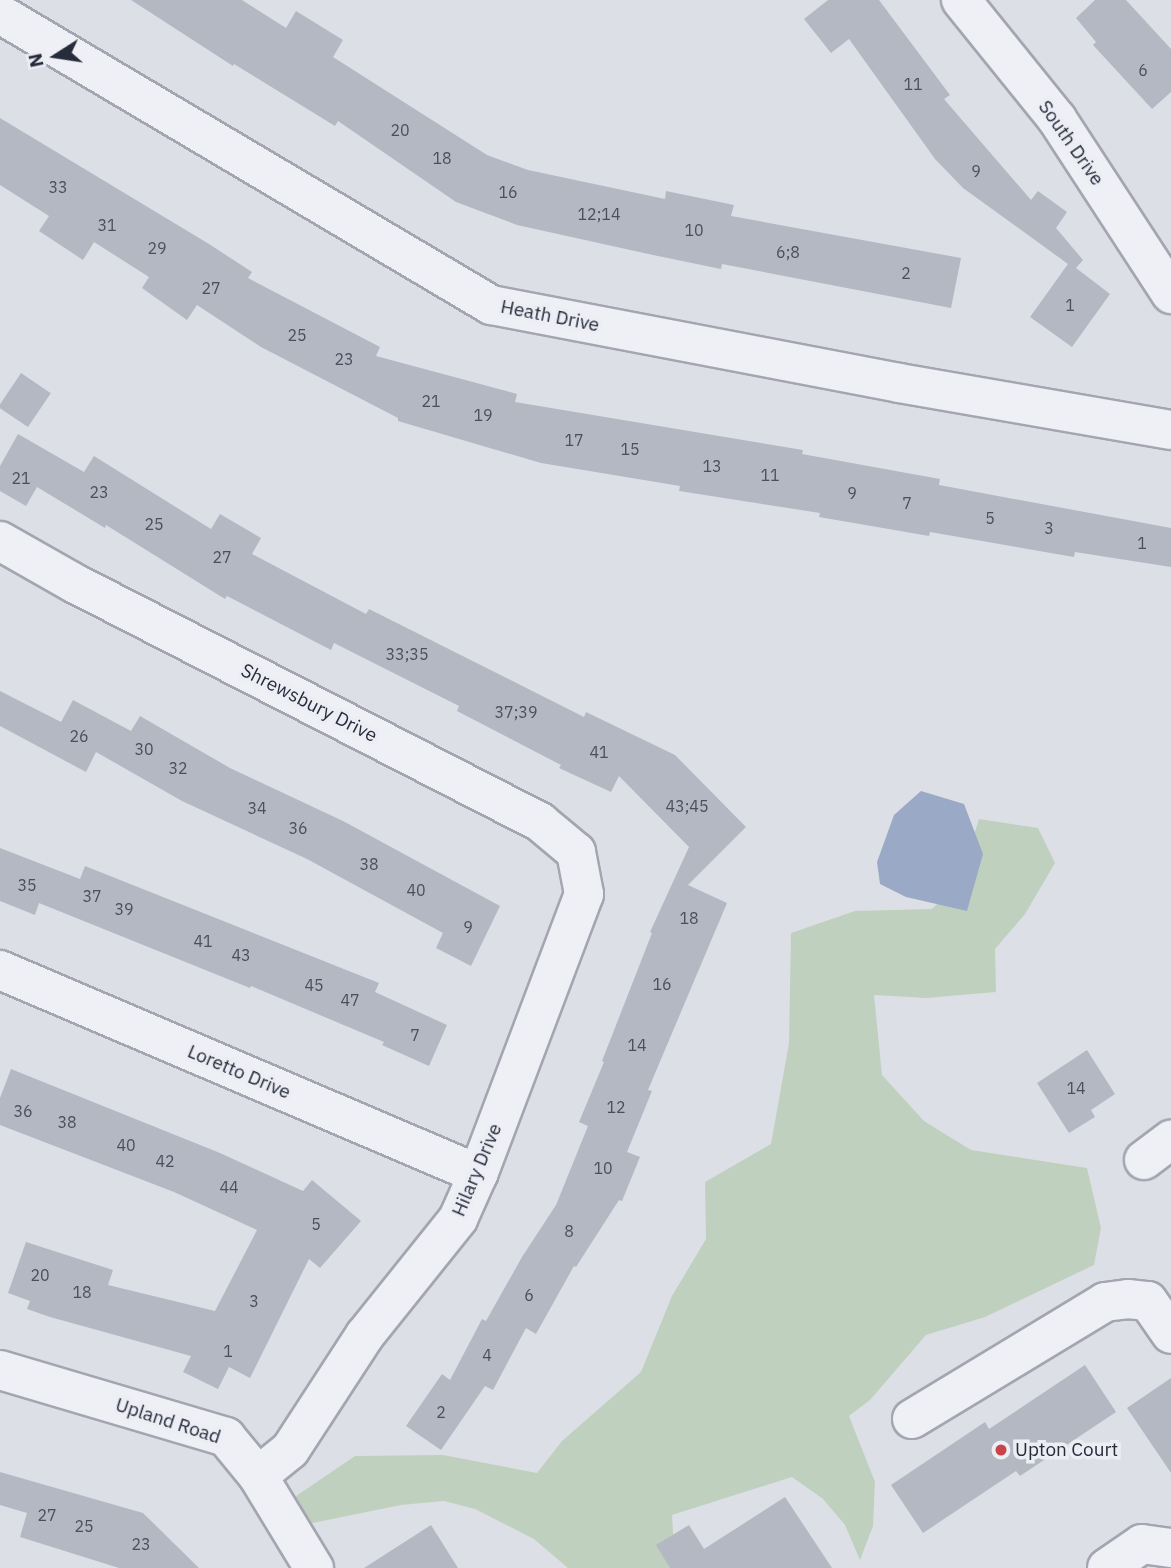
<!DOCTYPE html>
<style>
body{margin:0}
#map{position:relative;width:1171px;height:1568px;overflow:hidden;background:#dddfe6;font-family:"IBM Plex Sans",sans-serif}
div>[style]{position:absolute}
[style*='--x']{left:calc(var(--x)*1px);top:calc(var(--y)*1px);width:calc(var(--w)*1px);rotate:calc(var(--a)*1deg)}
.green>*{inset:0;background:#c0d0be}
.water>*{inset:0;background:#99a9c6}
.building>*{inset:0;background:#b4b8c3;transform-origin:0 0}
.roads{filter:drop-shadow(2px 0 #a3a6b0) drop-shadow(-2px 0 #a3a6b0) drop-shadow(0 2px #a3a6b0) drop-shadow(0 -2px #a3a6b0)}
.minor>*{height:38px;margin:-19px;padding:0 19px;transform-origin:19px;border-radius:19px;background:#eff0f5}
.dots>*{width:19px;height:19px;translate:-50% -50%;box-sizing:border-box;border:4px solid #eceef4;border-radius:50%}
span{translate:-50% -50%;white-space:nowrap;text-align:center;line-height:1.15;-webkit-text-stroke:7px #eceef4;paint-order:stroke}
.number-label{font-size:16px;color:#4a4f5e}
.number-label span{-webkit-text-stroke-width:0}
.street-label{font-size:19px;color:#272c3c}
.poi-label{font-size:19px;color:#272c3c}
.left{translate:0 -50%;text-align:left}
.north{position:absolute;left:21px;top:21px;width:70px;height:70px;-webkit-text-stroke:5px #eceef4;paint-order:stroke;rotate:258deg;font-size:19px;font-weight:700;line-height:28px;text-align:center;color:#272c3c}
.north::after{content:'';display:block;margin:auto;width:24px;height:32px;background:#272c3c;clip-path:polygon(50% 0,100% 100%,50% 72%,0 100%)}
</style>
<div id="map">
<div class="green">
<i style="clip-path:polygon(979px 819px,1038px 828px,1055px 863px,1025px 914px,995px 949px,996px 992px,926px 998px,874px 995px,882px 1075px,924px 1121px,971px 1150px,1087px 1168px,1101px 1228px,1094px 1265px,985px 1317px,926px 1335px,870px 1400px,849px 1416px,875px 1482px,873px 1526px,860px 1560px,845px 1525px,823px 1499px,792px 1477px,672px 1515px,675px 1568px,568px 1568px,534px 1539px,475px 1509px,444px 1501px,401px 1505px,293px 1527px,280px 1507px,355px 1456px,443px 1455px,537px 1473px,562px 1441px,641px 1372px,672px 1296px,706px 1239px,705px 1182px,771px 1144px,789px 1043px,791px 933px,855px 911px,932px 909px,959px 882px)"></i>
</div>
<div class="water">
<i style="clip-path:polygon(921px 791px,964px 804px,983px 854px,967px 911px,906px 897px,880px 884px,877px 862px,894px 815px)"></i>
</div>
<div class="building">
<i style="clip-path:polygon(131px 0,242px 0,286px 28px,296px 11px,343px 40px,333px 57px,487px 155px,528px 170px,665px 199px,666px 191px,734px 205px,731px 216px,961px 258px,951px 308px,722px 264px,721px 269px,653px 255px,517px 225px,456px 202px,338px 121px,335px 126px,234px 64px,233px 66px)"></i>
<i style="clip-path:polygon(828px 0,879px 0,950px 95px,944px 99px,1031px 200px,1038px 191px,1067px 212px,1056px 228px,1083px 260px,1076px 268px,1110px 294px,1072px 347px,1030px 317px,1068px 264px,963px 188px,935px 159px,849px 39px,831px 53px,804px 19px)"></i>
<i style="clip-path:polygon(1095px 0,1126px 0,1171px 49px,1171px 92px,1152px 109px,1093px 45px,1096px 42px,1076px 18px)"></i>
<i style="clip-path:polygon(0 118px,209px 244px,252px 272px,248px 278px,380px 347px,376px 356px,517px 394px,515px 402px,803px 450px,802px 454px,940px 479px,939px 485px,1171px 528px,1171px 567px,1075px 552px,1074px 557px,930px 532px,929px 536px,819px 517px,820px 513px,679px 491px,680px 486px,541px 463px,398px 421px,398px 418px,261px 347px,197px 305px,187px 320px,142px 288px,149px 277px,94px 242px,83px 260px,39px 231px,49px 216px,0 185px)"></i>
<i style="left:21px;top:373px;width:36px;height:41px;rotate:34deg"></i>
<i style="clip-path:polygon(18px 434px,84px 472px,94px 456px,211px 529px,220px 514px,261px 538px,252px 554px,366px 614px,369px 609px,584px 717px,586px 712px,675px 755px,746px 827px,688px 885px,727px 903px,648px 1090px,652px 1091px,627px 1152px,640px 1157px,622px 1201px,619px 1200px,576px 1267px,574px 1266px,536px 1334px,526px 1328px,493px 1390px,485px 1386px,441px 1450px,406px 1426px,442px 1374px,450px 1380px,482px 1319px,486px 1321px,522px 1257px,556px 1205px,588px 1126px,579px 1122px,604px 1062px,602px 1061px,652px 933px,650px 932px,689px 847px,619px 776px,611px 792px,559px 768px,561px 765px,457px 711px,459px 706px,334px 643px,331px 650px,227px 596px,225px 599px,106px 525px,105px 528px,37px 487px,26px 506px,0 491px,0 466px)"></i>
<i style="clip-path:polygon(0 691px,61px 722px,73px 700px,131px 731px,140px 716px,230px 768px,343px 821px,500px 906px,471px 966px,436px 948px,443px 933px,307px 859px,182px 801px,96px 752px,86px 772px,0 726px)"></i>
<i style="clip-path:polygon(0 848px,80px 879px,85px 866px,379px 983px,375px 992px,447px 1025px,429px 1066px,382px 1045px,384px 1042px,251px 986px,250px 988px,39px 903px,35px 915px,0 901px)"></i>
<i style="clip-path:polygon(1087px 1050px,1115px 1094px,1091px 1110px,1095px 1117px,1069px 1133px,1037px 1083px)"></i>
<i style="clip-path:polygon(11px 1069px,220px 1153px,303px 1191px,312px 1180px,361px 1221px,320px 1268px,309px 1259px,250px 1378px,229px 1367px,218px 1389px,183px 1372px,191px 1356px,50px 1317px,27px 1309px,30px 1301px,8px 1293px,26px 1242px,113px 1270px,108px 1285px,215px 1311px,257px 1230px,174px 1192px,0 1125px,0 1098px)"></i>
<i style="clip-path:polygon(1085px 1365px,1116px 1412px,1020px 1476px,1016px 1471px,923px 1533px,891px 1485px,985px 1422px,989px 1429px)"></i>
<i style="clip-path:polygon(1171px 1378px,1171px 1473px,1127px 1408px)"></i>
<i style="clip-path:polygon(0 1472px,143px 1513px,199px 1568px,119px 1568px,20px 1537px,27px 1513px,0 1505px)"></i>
<i style="clip-path:polygon(785px 1497px,832px 1568px,670px 1568px,656px 1545px,689px 1525px,704px 1549px)"></i>
<i style="clip-path:polygon(431px 1525px,458px 1568px,364px 1568px)"></i>
</div>
<div class="roads">
<div class="minor">
<i style="--x:961;--y:0;--w:153;--a:51.1"></i>
<i style="--x:1057;--y:119;--w:209;--a:56.9"></i>
<i style="--x:0;--y:14;--w:571;--a:30.65"></i>
<i style="--x:491;--y:305;--w:415;--a:10.8"></i>
<i style="--x:899;--y:383;--w:276;--a:9.8"></i>
<i style="--x:0;--y:541;--w:85;--a:29.6"></i>
<i style="--x:74;--y:583;--w:524;--a:27.15"></i>
<i style="--x:540;--y:822;--w:47;--a:39.8"></i>
<i style="--x:576;--y:852;--w:43;--a:79.2"></i>
<i style="--x:584;--y:894;--w:299;--a:110.7"></i>
<i style="--x:478;--y:1174;--w:49;--a:114"></i>
<i style="--x:458;--y:1219;--w:149;--a:128.7"></i>
<i style="--x:365;--y:1335;--w:137;--a:123.1"></i>
<i style="--x:290;--y:1450;--w:41;--a:140.9"></i>
<i style="--x:0;--y:970;--w:520;--a:23.11"></i>
<i style="--x:1144;--y:1160;--w:34;--a:-37"></i>
<i style="--x:0;--y:1370;--w:236;--a:16.5"></i>
<i style="--x:226;--y:1437;--w:50;--a:50.6"></i>
<i style="--x:258;--y:1476;--w:108;--a:58.7"></i>
<i style="--x:912;--y:1419;--w:226;--a:-31.2"></i>
<i style="--x:1105;--y:1302;--w:23;--a:-7"></i>
<i style="--x:1128;--y:1299;--w:20;--a:6"></i>
<i style="--x:1148;--y:1301;--w:40;--a:55.1"></i>
<i style="--x:1107;--y:1568;--w:42;--a:-34.4"></i>
<i style="--x:1142;--y:1544;--w:29;--a:8"></i>
</div>
</div>
<div class="dots">
<i style="left:1001px;top:1450px;background:#c94448"></i>
</div>
<div class="number-label">
<span style="left:1143px;top:70px">6</span>
<span style="left:913px;top:84px">11</span>
<span style="left:400px;top:130px">20</span>
<span style="left:442px;top:158px">18</span>
<span style="left:976px;top:171px">9</span>
<span style="left:58px;top:187px">33</span>
<span style="left:508px;top:192px">16</span>
<span style="left:599px;top:214px">12;14</span>
<span style="left:107px;top:225px">31</span>
<span style="left:694px;top:230px">10</span>
<span style="left:157px;top:248px">29</span>
<span style="left:788px;top:252px">6;8</span>
<span style="left:906px;top:273px">2</span>
<span style="left:211px;top:288px">27</span>
<span style="left:1070px;top:305px">1</span>
<span style="left:297px;top:335px">25</span>
<span style="left:344px;top:359px">23</span>
<span style="left:431px;top:401px">21</span>
<span style="left:483px;top:415px">19</span>
<span style="left:574px;top:440px">17</span>
<span style="left:630px;top:449px">15</span>
<span style="left:712px;top:466px">13</span>
<span style="left:770px;top:475px">11</span>
<span style="left:21px;top:478px">21</span>
<span style="left:99px;top:492px">23</span>
<span style="left:852px;top:493px">9</span>
<span style="left:907px;top:503px">7</span>
<span style="left:990px;top:518px">5</span>
<span style="left:154px;top:524px">25</span>
<span style="left:1049px;top:528px">3</span>
<span style="left:1142px;top:543px">1</span>
<span style="left:222px;top:557px">27</span>
<span style="left:407px;top:654px">33;35</span>
<span style="left:516px;top:712px">37;39</span>
<span style="left:79px;top:736px">26</span>
<span style="left:144px;top:749px">30</span>
<span style="left:599px;top:752px">41</span>
<span style="left:178px;top:768px">32</span>
<span style="left:687px;top:806px">43;45</span>
<span style="left:257px;top:808px">34</span>
<span style="left:298px;top:828px">36</span>
<span style="left:369px;top:864px">38</span>
<span style="left:27px;top:885px">35</span>
<span style="left:416px;top:890px">40</span>
<span style="left:92px;top:896px">37</span>
<span style="left:124px;top:909px">39</span>
<span style="left:689px;top:918px">18</span>
<span style="left:468px;top:927px">9</span>
<span style="left:203px;top:941px">41</span>
<span style="left:241px;top:955px">43</span>
<span style="left:662px;top:984px">16</span>
<span style="left:314px;top:985px">45</span>
<span style="left:350px;top:1000px">47</span>
<span style="left:415px;top:1035px">7</span>
<span style="left:637px;top:1045px">14</span>
<span style="left:1076px;top:1088px">14</span>
<span style="left:616px;top:1107px">12</span>
<span style="left:23px;top:1111px">36</span>
<span style="left:67px;top:1122px">38</span>
<span style="left:126px;top:1145px">40</span>
<span style="left:165px;top:1161px">42</span>
<span style="left:603px;top:1168px">10</span>
<span style="left:229px;top:1187px">44</span>
<span style="left:316px;top:1224px">5</span>
<span style="left:569px;top:1231px">8</span>
<span style="left:40px;top:1275px">20</span>
<span style="left:82px;top:1292px">18</span>
<span style="left:529px;top:1295px">6</span>
<span style="left:254px;top:1301px">3</span>
<span style="left:228px;top:1351px">1</span>
<span style="left:487px;top:1355px">4</span>
<span style="left:441px;top:1412px">2</span>
<span style="left:47px;top:1515px">27</span>
<span style="left:84px;top:1526px">25</span>
<span style="left:141px;top:1544px">23</span>
</div>
<div class="street-label">
<span style="left:1071px;top:143px;rotate:55deg">South Drive</span>
<span style="left:550px;top:316px;rotate:11deg">Heath Drive</span>
<span style="left:309px;top:703px;rotate:27deg">Shrewsbury Drive</span>
<span style="left:239px;top:1072px;rotate:23deg">Loretto Drive</span>
<span style="left:477px;top:1170px;rotate:-67deg">Hilary Drive</span>
<span style="left:168px;top:1421px;rotate:18deg">Upland Road</span>
</div>
<div class="poi-label">
<span class="left" style="left:1015px;top:1450px">Upton Court</span>
</div>
<div class="north">N</div>
</div>
